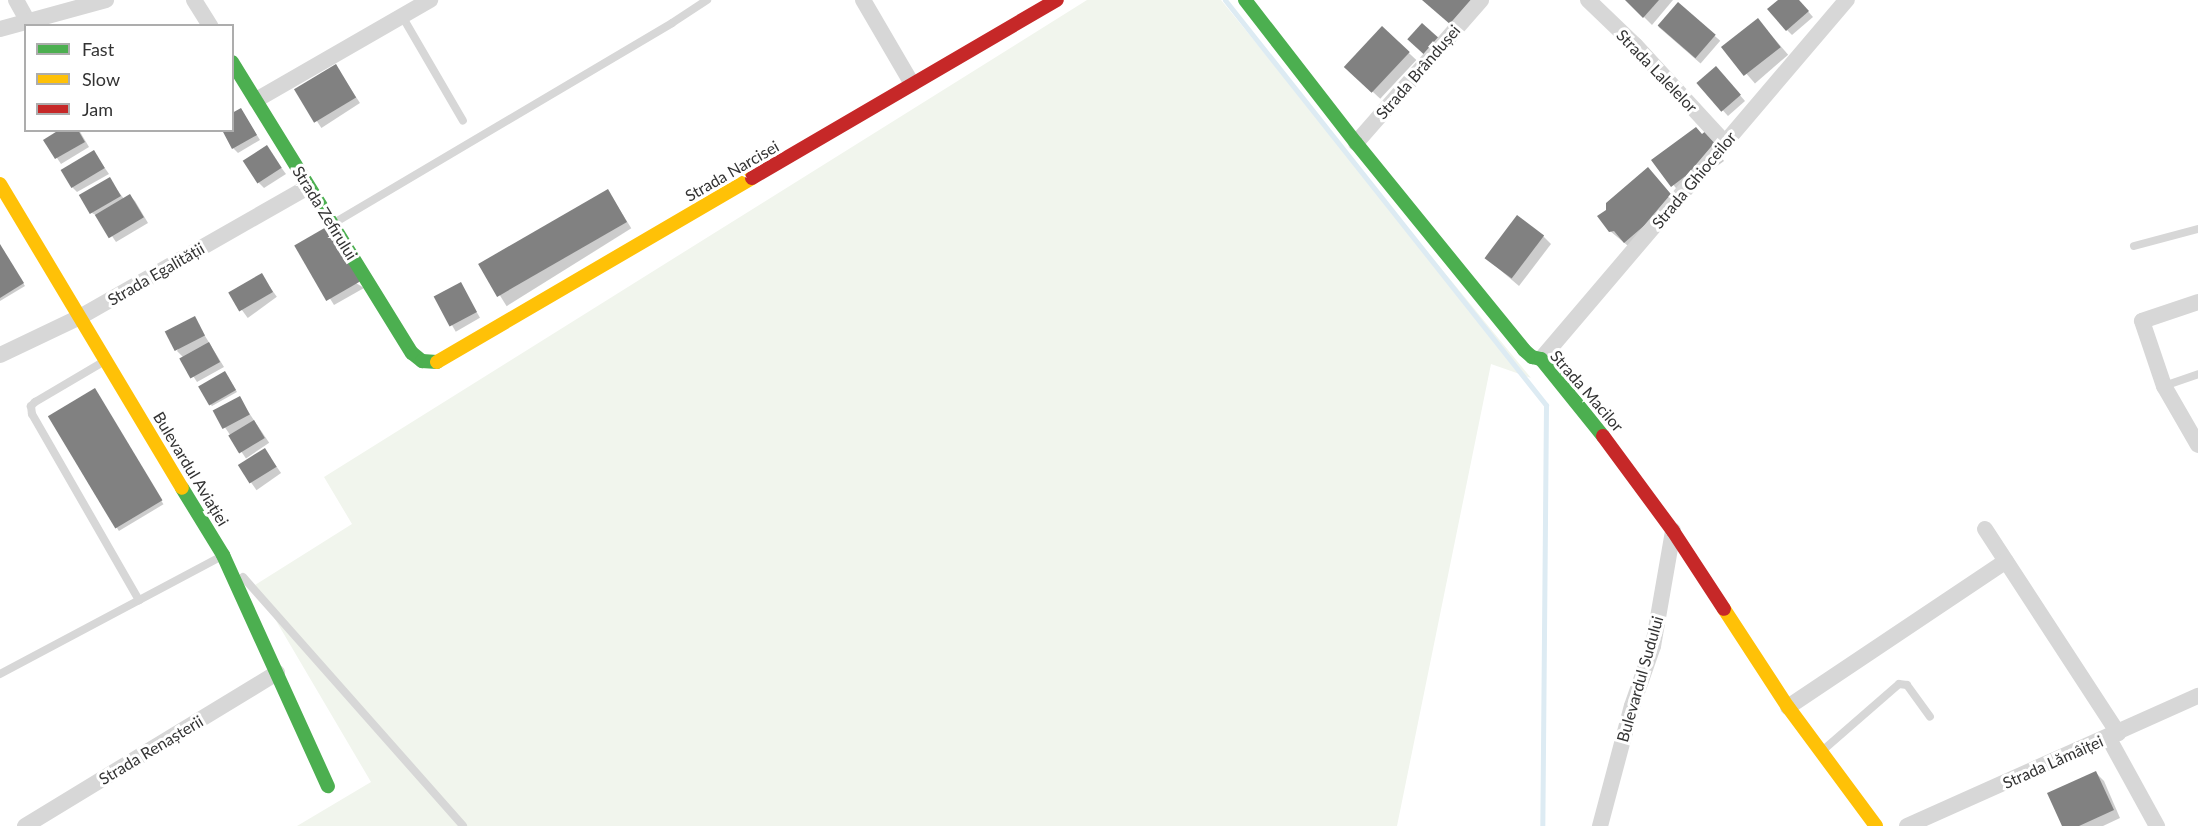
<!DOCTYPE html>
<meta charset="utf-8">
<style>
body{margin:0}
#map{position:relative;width:2198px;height:826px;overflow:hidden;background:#fff;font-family:Lato,sans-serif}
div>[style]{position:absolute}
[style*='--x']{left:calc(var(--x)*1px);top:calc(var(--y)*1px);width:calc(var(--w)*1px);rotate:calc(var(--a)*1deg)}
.green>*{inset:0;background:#f1f5ed}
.shadow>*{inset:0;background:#0003;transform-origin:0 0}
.stream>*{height:5px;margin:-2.5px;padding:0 2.5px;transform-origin:2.5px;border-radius:2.5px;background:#ddebf3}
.building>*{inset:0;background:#818181;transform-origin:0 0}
.lane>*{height:8px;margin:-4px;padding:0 4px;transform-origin:4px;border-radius:4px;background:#d7d7d7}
.street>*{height:16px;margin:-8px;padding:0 8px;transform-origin:8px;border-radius:8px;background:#d7d7d7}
.fast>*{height:14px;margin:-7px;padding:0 7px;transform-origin:7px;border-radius:7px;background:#4caf50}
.slow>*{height:14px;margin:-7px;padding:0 7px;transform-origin:7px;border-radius:7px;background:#ffc107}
.jam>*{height:14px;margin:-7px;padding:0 7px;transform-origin:7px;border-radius:7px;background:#c62828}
span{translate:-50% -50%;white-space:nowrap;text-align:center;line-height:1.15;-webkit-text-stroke:6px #fff;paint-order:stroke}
.street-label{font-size:16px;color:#333}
.legend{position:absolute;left:24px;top:24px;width:210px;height:108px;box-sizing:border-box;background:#fff;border:2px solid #adadad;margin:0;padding:8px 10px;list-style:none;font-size:18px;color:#333}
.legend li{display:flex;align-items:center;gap:12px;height:30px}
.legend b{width:30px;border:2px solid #adadad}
</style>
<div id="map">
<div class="green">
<i style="clip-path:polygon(1087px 0,1221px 0,1531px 378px,1491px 364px,1397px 826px,297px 826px,371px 782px,255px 585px,352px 524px,324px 477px)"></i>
</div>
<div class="shadow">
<i style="clip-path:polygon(1627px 0,1673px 0,1652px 25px)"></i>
<i style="clip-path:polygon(1780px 0,1798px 0,1813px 17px,1792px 35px,1787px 30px)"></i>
<i style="left:1678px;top:4px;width:56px;height:30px;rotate:41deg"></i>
<i style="left:1758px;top:20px;width:46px;height:44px;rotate:49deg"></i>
<i style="left:1382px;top:28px;width:47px;height:53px;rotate:43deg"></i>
<i style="left:336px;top:66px;width:44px;height:46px;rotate:57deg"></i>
<i style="clip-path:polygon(1721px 73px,1745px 101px,1728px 116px,1698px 83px)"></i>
<i style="clip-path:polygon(241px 110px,260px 140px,238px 153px,233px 148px,232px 130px)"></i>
<i style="clip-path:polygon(62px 130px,79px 130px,89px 147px,61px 164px,45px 140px)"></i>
<i style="clip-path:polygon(266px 147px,286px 174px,264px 188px,259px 183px)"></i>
<i style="clip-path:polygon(93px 151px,109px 174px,77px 192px,72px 187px)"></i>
<i style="clip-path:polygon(1721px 157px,1724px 161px,1680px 193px,1653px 160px)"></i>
<i style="clip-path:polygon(1656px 177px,1682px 207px,1633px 250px,1610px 231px)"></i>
<i style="clip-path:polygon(109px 179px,124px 199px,130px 196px,135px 201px,148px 223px,116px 242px,99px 217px,92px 213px)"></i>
<i style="left:608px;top:191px;width:44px;height:147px;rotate:58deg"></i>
<i style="clip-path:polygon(1543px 236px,1551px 244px,1519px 286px,1486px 258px)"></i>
<i style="clip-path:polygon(0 245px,25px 286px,0 301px)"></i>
<i style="clip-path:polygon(297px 246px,364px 288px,334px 305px)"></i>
<i style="left:261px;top:275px;width:27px;height:36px;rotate:54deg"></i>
<i style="left:460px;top:283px;width:40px;height:28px;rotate:60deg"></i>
<i style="clip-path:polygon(194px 318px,224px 367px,197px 382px,182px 359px,184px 358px,177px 351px)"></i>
<i style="clip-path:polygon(227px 375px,237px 392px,212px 406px,210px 404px)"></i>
<i style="left:96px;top:392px;width:131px;height:52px;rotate:59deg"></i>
<i style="left:239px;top:398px;width:54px;height:28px;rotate:56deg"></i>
<i style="left:265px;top:450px;width:28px;height:30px;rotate:55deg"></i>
<i style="clip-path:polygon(2096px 773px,2104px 781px,2120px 818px,2103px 826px,2064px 826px)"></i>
</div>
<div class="stream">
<i style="--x:1225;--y:0;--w:517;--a:51.6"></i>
<i style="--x:1546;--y:405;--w:421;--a:90.5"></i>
</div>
<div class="building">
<i style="clip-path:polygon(1422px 0,1476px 0,1451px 25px)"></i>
<i style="clip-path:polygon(1625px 0,1659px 0,1643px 18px)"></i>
<i style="clip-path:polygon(1778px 0,1799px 0,1809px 11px,1786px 31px,1767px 9px)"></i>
<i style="left:1678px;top:2px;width:50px;height:31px;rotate:41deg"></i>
<i style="left:1758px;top:18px;width:37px;height:47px;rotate:52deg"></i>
<i style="left:1422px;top:23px;width:24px;height:22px;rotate:42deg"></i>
<i style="left:1382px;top:26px;width:38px;height:56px;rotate:43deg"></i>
<i style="left:336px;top:64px;width:39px;height:49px;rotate:59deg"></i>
<i style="left:1716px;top:66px;width:38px;height:26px;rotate:49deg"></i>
<i style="clip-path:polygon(241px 108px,257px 135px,232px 149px,222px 130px,232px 130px,232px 113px)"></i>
<i style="clip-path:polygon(1696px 127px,1702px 134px,1707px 130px,1718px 145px,1717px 152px,1671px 187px,1651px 160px)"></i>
<i style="clip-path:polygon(59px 130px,78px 130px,85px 142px,55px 159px,43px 140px)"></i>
<i style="left:267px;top:145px;width:27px;height:29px;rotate:57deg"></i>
<i style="left:94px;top:150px;width:21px;height:39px;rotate:59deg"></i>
<i style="clip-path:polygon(1648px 167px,1675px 199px,1624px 243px,1614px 231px,1609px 232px,1597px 216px,1606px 210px,1606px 203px)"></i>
<i style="left:110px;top:177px;width:22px;height:36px;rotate:60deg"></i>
<i style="left:608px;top:189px;width:38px;height:150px;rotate:60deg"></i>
<i style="left:130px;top:194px;width:27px;height:41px;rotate:59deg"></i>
<i style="left:1517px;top:215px;width:34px;height:54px;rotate:37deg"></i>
<i style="left:328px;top:226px;width:64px;height:39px;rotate:60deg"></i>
<i style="clip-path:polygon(0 244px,24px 283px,0 298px)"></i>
<i style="left:262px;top:273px;width:22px;height:39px;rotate:60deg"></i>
<i style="left:461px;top:282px;width:34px;height:31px;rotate:62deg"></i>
<i style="left:195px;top:316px;width:22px;height:34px;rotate:63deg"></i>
<i style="left:209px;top:342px;width:23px;height:34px;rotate:61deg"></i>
<i style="left:225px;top:371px;width:22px;height:31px;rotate:60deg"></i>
<i style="left:95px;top:388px;width:131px;height:55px;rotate:59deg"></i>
<i style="left:240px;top:396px;width:21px;height:31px;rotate:62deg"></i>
<i style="left:254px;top:420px;width:21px;height:30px;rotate:59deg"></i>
<i style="left:265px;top:448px;width:22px;height:32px;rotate:58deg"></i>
<i style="clip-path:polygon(2096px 771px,2114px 810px,2079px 826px,2062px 826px,2047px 793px)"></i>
</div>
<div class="lane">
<i style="--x:402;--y:16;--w:121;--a:59.8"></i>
<i style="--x:334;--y:223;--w:393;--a:-30.6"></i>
<i style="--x:672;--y:23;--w:42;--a:-33.3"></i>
<i style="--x:2134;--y:246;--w:66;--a:-14.9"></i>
<i style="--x:103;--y:362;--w:79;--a:149.5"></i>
<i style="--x:35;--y:402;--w:6;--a:135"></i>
<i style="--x:31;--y:406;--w:8;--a:83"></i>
<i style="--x:32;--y:414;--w:215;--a:60.1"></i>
<i style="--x:2164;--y:386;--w:36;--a:-19"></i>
<i style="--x:243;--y:577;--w:332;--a:48.5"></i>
<i style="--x:0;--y:674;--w:251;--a:-28"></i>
<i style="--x:1822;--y:751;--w:102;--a:-41"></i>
<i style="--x:1899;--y:684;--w:8;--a:7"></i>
<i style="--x:1907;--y:685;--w:39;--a:54"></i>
</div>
<div class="street">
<i style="--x:16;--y:0;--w:23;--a:61"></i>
<i style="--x:194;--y:0;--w:31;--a:58"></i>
<i style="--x:863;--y:0;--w:97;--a:59.7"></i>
<i style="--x:1588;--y:0;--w:65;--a:43.8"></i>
<i style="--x:1635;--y:45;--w:133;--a:47.4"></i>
<i style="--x:0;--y:29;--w:110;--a:-15.3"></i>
<i style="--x:256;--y:100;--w:201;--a:-29.9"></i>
<i style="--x:1356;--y:143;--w:190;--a:-48.8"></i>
<i style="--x:2198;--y:302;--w:59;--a:161.3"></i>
<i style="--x:2142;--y:321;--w:69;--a:71.3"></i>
<i style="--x:2164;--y:386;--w:68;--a:60"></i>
<i style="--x:0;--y:355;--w:89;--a:-25.4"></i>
<i style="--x:80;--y:317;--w:262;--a:-29.7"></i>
<i style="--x:1541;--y:359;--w:472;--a:-49.6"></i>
<i style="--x:1985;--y:529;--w:244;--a:56.9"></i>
<i style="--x:1788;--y:707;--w:262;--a:-33.8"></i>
<i style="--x:2108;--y:737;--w:102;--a:61.2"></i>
<i style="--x:25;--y:826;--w:295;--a:-31.3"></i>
<i style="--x:1600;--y:826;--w:124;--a:-75.1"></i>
<i style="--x:1632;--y:706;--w:64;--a:-70.7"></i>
<i style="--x:1653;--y:646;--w:117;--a:-80.1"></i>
<i style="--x:1907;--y:826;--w:319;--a:-24.1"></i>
</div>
<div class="fast">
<i style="--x:1245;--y:0;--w:181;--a:52.2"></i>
<i style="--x:1356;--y:143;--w:267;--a:50.9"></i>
<i style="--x:1524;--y:350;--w:11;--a:41"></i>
<i style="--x:1532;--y:357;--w:9;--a:13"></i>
<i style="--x:1541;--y:359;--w:99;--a:51.2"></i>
<i style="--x:232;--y:62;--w:342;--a:58.3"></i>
<i style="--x:412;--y:353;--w:13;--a:39"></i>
<i style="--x:422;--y:361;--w:15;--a:4"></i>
<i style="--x:182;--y:488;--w:79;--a:58.5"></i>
<i style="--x:223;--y:555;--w:254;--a:65.6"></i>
</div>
<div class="slow">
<i style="--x:0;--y:184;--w:354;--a:59.1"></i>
<i style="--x:437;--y:362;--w:365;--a:-30.3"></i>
<i style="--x:1724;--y:609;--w:117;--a:56.9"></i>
<i style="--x:1788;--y:707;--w:148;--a:53.5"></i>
</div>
<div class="jam">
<i style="--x:752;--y:178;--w:353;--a:-30.3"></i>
<i style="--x:1603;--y:436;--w:118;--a:53.6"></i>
<i style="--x:1673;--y:531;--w:93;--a:56.8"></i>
</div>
<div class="street-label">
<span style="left:1657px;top:71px;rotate:46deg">Strada Lalelelor</span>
<span style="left:1418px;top:72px;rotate:-49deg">Strada Brândușei</span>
<span style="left:732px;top:171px;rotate:-30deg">Strada Narcisei</span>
<span style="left:1694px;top:180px;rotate:-50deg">Strada Ghioceilor</span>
<span style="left:325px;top:213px;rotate:58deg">Strada Zefirului</span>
<span style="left:156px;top:274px;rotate:-30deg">Strada Egalității</span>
<span style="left:1587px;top:391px;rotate:49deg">Strada Macilor</span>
<span style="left:191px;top:469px;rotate:59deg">Bulevardul Aviației</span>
<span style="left:1640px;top:679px;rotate:-74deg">Bulevardul Sudului</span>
<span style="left:151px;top:750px;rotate:-31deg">Strada Renașterii</span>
<span style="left:2053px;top:762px;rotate:-24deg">Strada Lămâiței</span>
</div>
<ul class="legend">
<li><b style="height:8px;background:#4caf50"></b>Fast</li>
<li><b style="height:8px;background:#ffc107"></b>Slow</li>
<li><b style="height:8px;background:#c62828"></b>Jam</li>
</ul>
</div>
